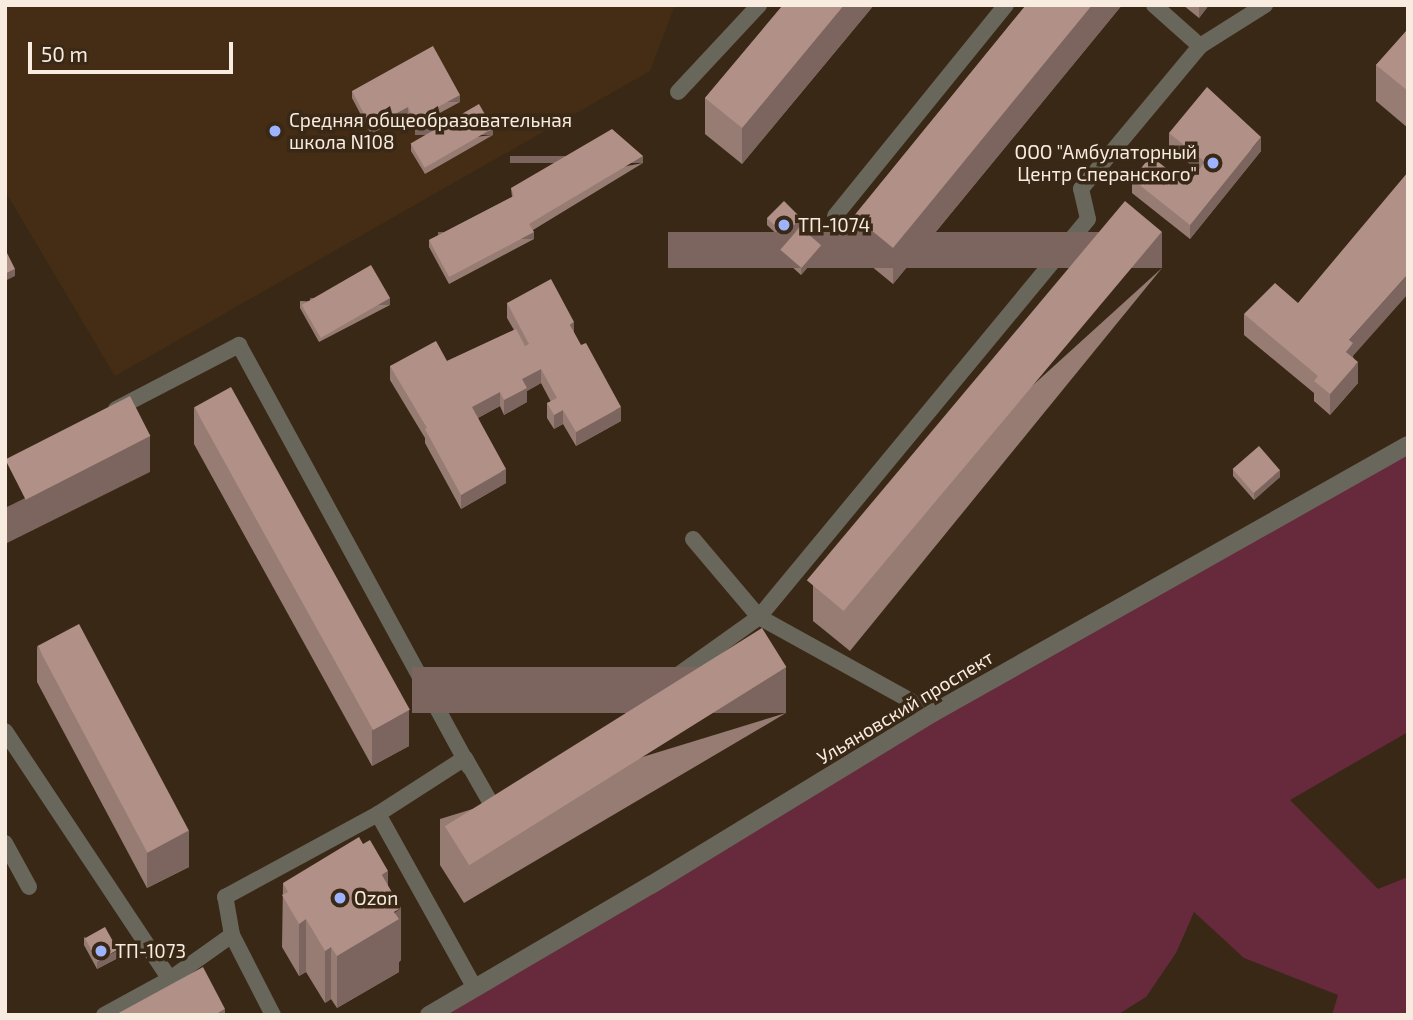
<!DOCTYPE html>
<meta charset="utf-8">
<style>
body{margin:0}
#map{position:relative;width:1413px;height:1020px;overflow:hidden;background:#3a2816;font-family:"Exo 2",sans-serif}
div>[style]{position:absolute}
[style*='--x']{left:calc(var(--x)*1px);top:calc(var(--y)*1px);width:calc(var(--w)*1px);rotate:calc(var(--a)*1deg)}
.built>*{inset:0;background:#442d14}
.green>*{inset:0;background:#662a3c}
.lane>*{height:16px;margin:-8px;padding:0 8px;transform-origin:8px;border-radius:8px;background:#69675b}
.street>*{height:18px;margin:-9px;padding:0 9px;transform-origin:9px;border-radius:9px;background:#69675b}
.wall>*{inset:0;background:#977c74}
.shaded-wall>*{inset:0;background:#7b655e;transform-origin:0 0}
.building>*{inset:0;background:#b09087;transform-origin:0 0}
.dots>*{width:19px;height:19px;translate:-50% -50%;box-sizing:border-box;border:4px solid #3a2816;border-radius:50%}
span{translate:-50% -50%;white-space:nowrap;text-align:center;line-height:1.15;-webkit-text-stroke:7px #3a2816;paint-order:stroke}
.poi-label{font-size:19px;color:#f8ece1}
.left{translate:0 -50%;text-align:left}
.right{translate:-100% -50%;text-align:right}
.street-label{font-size:19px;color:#f8ece1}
.frame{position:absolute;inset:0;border:7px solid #f8ece1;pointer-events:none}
.scale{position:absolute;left:28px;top:42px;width:205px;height:32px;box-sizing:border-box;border:4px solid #f8ece1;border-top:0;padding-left:9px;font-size:21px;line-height:24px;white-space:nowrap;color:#f8ece1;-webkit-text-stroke:5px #3a2816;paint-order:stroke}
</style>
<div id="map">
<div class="built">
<i style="clip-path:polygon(5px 5px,675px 5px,650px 71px,115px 376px,5px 191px)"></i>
</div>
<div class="green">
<i style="clip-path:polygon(1408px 445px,1408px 732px,1290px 800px,1378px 889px,1408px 877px,1408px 1015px,1332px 1015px,1338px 995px,1244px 958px,1194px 912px,1176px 953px,1146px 997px,1117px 1015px,429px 1015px)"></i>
</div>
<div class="lane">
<i style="--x:1154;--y:5;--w:62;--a:41.7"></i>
<i style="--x:678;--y:92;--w:119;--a:-47"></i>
<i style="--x:835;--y:216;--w:272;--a:-51"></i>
<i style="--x:116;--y:409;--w:139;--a:-27.5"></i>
<i style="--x:239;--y:345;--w:480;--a:61.4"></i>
<i style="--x:693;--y:539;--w:102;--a:49.8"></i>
<i style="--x:759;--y:617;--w:199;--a:28.9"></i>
<i style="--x:633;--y:707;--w:155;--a:-35.5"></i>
<i style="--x:759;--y:617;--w:516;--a:-50.42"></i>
<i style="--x:1088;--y:219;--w:31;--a:-103"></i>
<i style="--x:1081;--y:189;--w:186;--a:-50.2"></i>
<i style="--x:1200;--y:46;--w:77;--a:-32.2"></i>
<i style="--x:5;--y:731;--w:298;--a:56.4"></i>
<i style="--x:170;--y:979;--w:76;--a:-35.4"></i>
<i style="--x:232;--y:935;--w:90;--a:62.9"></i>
<i style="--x:378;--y:814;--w:199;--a:60.9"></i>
<i style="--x:5;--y:843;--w:50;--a:61.4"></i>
<i style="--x:232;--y:935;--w:39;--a:-100"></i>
<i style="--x:225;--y:897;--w:174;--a:-28.5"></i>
<i style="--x:378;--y:814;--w:103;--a:-32.8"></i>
<i style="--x:465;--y:758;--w:56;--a:60.3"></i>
<i style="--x:493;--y:807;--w:3;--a:-45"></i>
<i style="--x:104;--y:1015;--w:75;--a:-28.6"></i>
</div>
<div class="street">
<i style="--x:429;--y:1015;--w:257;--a:-30.4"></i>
<i style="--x:651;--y:885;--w:330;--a:-31.4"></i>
<i style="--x:933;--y:713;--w:545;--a:-29.43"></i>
</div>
<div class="wall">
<i style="clip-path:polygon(783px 5px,874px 5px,742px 164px,705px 134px,705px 98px)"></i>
<i style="clip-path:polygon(1026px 5px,1122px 5px,893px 284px,854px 252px,854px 216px)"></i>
<i style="clip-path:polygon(1183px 5px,1209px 5px,1199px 18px)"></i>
<i style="clip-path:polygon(1408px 29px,1408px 128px,1376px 101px,1376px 65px)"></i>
<i style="clip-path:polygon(352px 91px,460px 102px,414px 127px,408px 114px,371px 134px,352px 98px)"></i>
<i style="clip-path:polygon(1169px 133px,1261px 151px,1190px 239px,1132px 193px,1132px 179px,1187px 185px,1198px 171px,1169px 147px)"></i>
<i style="clip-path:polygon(493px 135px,425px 174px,411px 151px,411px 144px)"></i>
<i style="clip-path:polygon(643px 163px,533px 230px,534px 239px,449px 284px,429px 247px,429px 240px,512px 197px,511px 188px)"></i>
<i style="clip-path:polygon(767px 218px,801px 225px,800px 227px,821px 252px,801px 275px,780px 256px,780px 249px,798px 229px,785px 242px,767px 225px)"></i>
<i style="clip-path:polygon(1162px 268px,850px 651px,813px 621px,813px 585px)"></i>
<i style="clip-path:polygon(300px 301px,390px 305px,319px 342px,300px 308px)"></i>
<i style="clip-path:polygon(507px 303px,574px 333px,621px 421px,576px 446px,563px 424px,554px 429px,547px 418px,547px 403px,551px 402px,541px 383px,527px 391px,527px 402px,504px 415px,500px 406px,478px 418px,506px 483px,461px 509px,425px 443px,425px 438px,390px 380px,390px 366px,447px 361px,514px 330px,507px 318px)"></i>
<i style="clip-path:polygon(1244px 314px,1353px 356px,1358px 383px,1330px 415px,1314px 401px,1314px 393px,1244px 335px)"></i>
<i style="clip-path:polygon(194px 407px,409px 746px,372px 766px,194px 444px)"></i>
<i style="clip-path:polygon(1233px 469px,1280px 477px,1254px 500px,1233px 476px)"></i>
<i style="clip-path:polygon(37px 646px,189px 867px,147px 888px,37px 682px)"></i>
<i style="clip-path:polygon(786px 713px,464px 903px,440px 865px,440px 819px)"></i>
<i style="clip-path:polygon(283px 883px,388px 887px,401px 960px,399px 962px,399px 972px,337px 1008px,331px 999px,325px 1003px,306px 972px,299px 976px,282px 947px)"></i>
<i style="clip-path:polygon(84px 937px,118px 958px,97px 969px,84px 945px)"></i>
</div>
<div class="shaded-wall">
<i style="clip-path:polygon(844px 5px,874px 5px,742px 164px,742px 128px)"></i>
<i style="clip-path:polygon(1092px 5px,1122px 5px,893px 284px,893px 248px)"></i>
<i style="clip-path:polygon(1199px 5px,1209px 5px,1199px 18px)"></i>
<i style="left:460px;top:95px;width:7px;height:52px;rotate:90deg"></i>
<i style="clip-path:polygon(408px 107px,408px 114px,371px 134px,371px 127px)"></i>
<i style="left:493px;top:128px;width:7px;height:78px;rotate:90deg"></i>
<i style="clip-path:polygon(1261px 137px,1261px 151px,1190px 239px,1190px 225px)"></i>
<i style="left:643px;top:156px;width:7px;height:133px;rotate:90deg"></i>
<i style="clip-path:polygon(801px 218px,801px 225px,785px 242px,785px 235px)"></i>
<i style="left:534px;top:232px;width:7px;height:96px;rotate:90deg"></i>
<i style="left:1162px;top:232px;width:36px;height:494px;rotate:90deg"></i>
<i style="clip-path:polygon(821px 245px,821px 252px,801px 275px,801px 268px)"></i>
<i style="clip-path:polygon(15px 269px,15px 276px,5px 281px,5px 274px)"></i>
<i style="clip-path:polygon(1408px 274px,1408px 294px,1353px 356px,1353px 364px,1346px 352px,1349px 340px)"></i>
<i style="left:390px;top:298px;width:7px;height:80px;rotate:90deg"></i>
<i style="clip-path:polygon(574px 322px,574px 336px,570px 325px)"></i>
<i style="clip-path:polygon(1358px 362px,1358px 383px,1330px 415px,1330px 394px)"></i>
<i style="clip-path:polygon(541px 369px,541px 383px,527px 391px,527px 402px,504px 415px,504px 400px,522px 379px)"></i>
<i style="clip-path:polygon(500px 392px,500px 406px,472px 421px,472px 407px)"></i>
<i style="clip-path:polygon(621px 407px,621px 421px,576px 446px,576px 432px)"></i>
<i style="clip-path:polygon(563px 410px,563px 424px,554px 429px,554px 415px)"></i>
<i style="clip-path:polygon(150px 436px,150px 472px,5px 544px,5px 508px)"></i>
<i style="clip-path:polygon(506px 469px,506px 483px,461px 509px,461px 495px)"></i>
<i style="clip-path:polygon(1280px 470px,1280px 477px,1254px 500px,1254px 493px)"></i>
<i style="left:786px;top:667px;width:46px;height:374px;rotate:90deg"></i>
<i style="clip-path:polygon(409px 710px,409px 746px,372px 766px,372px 730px)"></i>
<i style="clip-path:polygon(189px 830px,189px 867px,147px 888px,147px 852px)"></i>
<i style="clip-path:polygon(388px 871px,388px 924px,382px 875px)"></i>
<i style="clip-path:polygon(401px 908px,401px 960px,399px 962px,399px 972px,337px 1008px,337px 956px)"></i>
<i style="clip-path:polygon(306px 919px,306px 972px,299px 976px,299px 924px)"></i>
<i style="clip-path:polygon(331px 947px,331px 999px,325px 1003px,325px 951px)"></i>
<i style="clip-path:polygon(118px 950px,118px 958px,97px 969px,97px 962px)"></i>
<i style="clip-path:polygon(225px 1009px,225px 1015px,215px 1015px)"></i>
</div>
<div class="building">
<i style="clip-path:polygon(783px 5px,844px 5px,742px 128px,705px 98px)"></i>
<i style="clip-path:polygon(1026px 5px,1092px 5px,893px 248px,854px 216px)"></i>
<i style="clip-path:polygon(1408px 29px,1408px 91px,1376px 65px)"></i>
<i style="clip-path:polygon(433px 46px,460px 95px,414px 120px,408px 107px,371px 127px,352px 91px)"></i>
<i style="clip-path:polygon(1207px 87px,1261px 137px,1190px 225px,1132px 179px,1151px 156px,1187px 185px,1205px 162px,1169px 133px)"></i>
<i style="left:479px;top:104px;width:28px;height:79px;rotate:60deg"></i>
<i style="clip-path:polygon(612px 129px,643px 156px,529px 224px,534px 232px,449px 277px,429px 240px,514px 196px,511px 188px)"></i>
<i style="clip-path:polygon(1408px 172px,1408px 274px,1349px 340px,1353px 343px,1346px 352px,1358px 362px,1330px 394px,1314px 381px,1318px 376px,1244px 314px,1275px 283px,1298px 303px)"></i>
<i style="left:784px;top:201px;width:24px;height:24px;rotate:45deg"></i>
<i style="left:1125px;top:201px;width:48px;height:495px;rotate:40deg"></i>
<i style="left:800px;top:227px;width:28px;height:30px;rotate:41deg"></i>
<i style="clip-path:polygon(5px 249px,15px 269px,5px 274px)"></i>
<i style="left:371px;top:265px;width:38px;height:80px;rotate:60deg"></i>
<i style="clip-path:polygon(551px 279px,574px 322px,570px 325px,581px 345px,586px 343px,621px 407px,576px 432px,563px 410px,554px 415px,547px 403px,557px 398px,541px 369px,522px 379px,527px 388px,504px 400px,500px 392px,472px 407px,506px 469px,461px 495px,425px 429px,427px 428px,390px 366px,436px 341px,447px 361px,516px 329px,525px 346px,529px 344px,507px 303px)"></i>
<i style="left:231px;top:387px;width:369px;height:42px;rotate:61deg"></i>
<i style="left:130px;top:396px;width:45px;height:140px;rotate:63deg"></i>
<i style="left:1259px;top:446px;width:32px;height:35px;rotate:49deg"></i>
<i style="left:79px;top:624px;width:234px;height:47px;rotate:62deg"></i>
<i style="left:762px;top:628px;width:46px;height:374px;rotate:58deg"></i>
<i style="clip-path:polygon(359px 837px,363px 844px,370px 840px,388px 871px,382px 875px,401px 908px,394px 912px,399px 919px,337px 956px,331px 947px,325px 951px,306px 919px,299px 924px,282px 895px,288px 892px,283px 883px)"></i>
<i style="left:105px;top:927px;width:26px;height:23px;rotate:61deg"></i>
<i style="clip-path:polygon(203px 967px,225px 1009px,215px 1015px,115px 1015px)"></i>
</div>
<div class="dots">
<i style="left:275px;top:131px;background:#9eb3fd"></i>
<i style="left:1213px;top:163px;background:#9eb3fd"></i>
<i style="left:784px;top:225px;background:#9eb3fd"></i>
<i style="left:340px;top:898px;background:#9eb3fd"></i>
<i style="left:101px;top:951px;background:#9eb3fd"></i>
</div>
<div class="poi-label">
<span class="left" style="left:289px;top:131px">Средняя общеобразовательная<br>школа N108</span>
<span class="right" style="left:1197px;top:163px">ООО "Амбулаторный<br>Центр Сперанского"</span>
<span class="left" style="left:798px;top:225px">ТП-1074</span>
<span class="left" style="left:354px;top:898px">Ozon</span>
<span class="left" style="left:115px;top:951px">ТП-1073</span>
</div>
<div class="street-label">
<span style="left:905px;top:707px;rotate:-31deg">Ульяновский проспект</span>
</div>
<div class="frame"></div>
<div class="scale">50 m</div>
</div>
